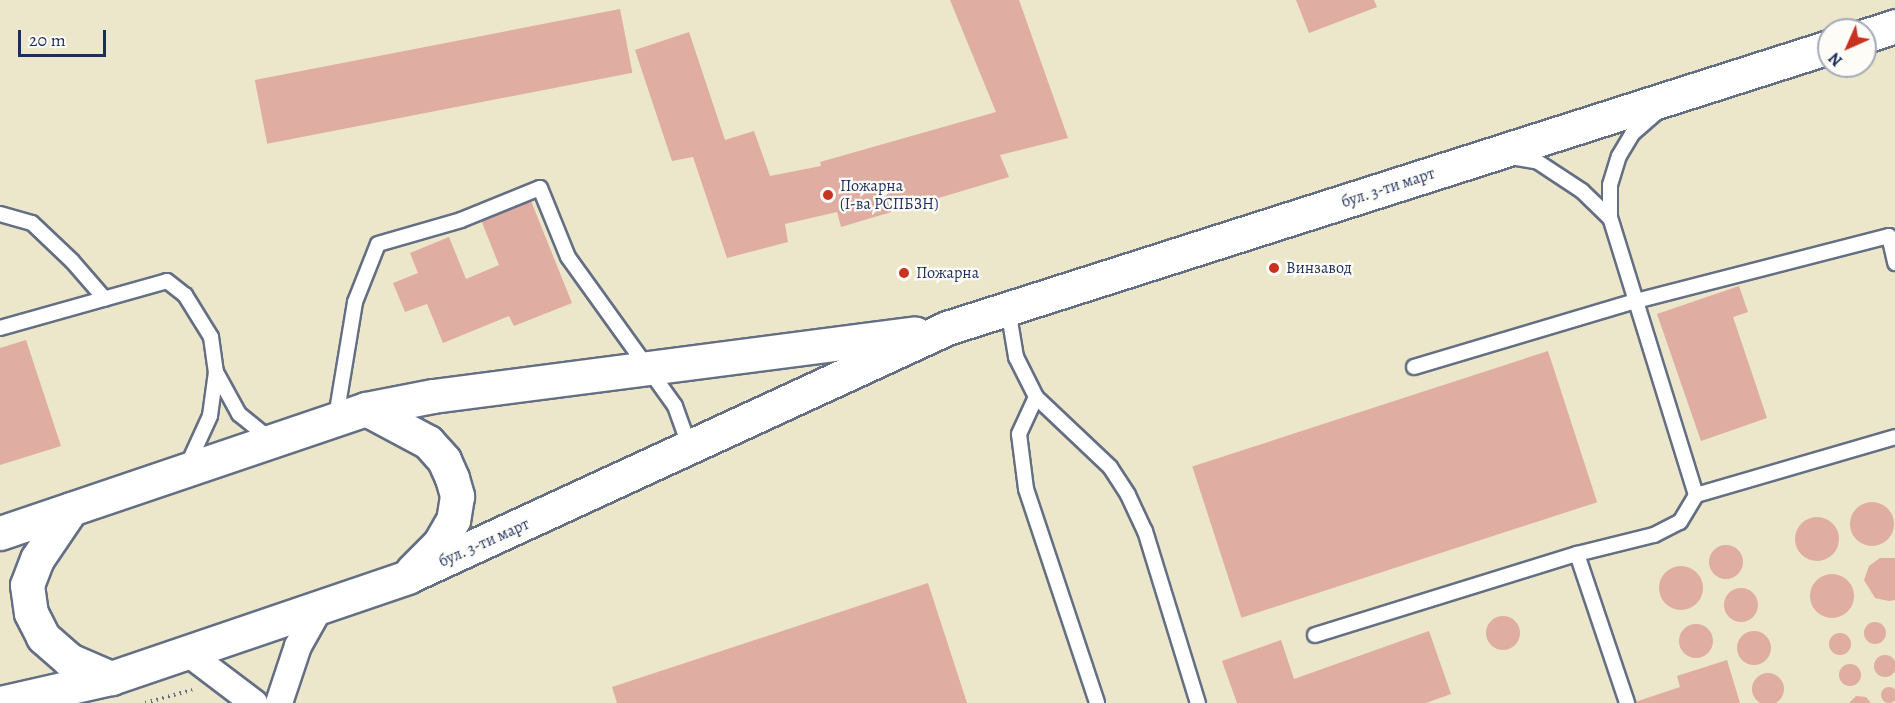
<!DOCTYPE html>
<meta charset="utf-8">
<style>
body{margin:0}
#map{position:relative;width:1895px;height:703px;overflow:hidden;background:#ece6ca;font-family:Alegreya,serif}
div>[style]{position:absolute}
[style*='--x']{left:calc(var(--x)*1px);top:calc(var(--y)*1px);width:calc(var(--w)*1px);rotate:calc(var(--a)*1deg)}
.building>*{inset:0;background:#dfada1;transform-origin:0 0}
.round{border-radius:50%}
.path>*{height:4px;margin-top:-2px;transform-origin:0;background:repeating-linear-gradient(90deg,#646f84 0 1.5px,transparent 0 6px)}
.roads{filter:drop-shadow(2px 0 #646f84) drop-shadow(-2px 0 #646f84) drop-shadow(0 2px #646f84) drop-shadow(0 -2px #646f84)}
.service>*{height:14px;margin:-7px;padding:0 7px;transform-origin:7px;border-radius:7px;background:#fff}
.minor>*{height:26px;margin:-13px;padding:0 13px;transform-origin:13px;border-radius:13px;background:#fff}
.secondary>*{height:33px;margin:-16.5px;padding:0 16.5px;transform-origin:16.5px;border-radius:16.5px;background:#fff}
.dots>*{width:16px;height:16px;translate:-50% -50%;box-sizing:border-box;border:3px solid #fdfcf7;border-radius:50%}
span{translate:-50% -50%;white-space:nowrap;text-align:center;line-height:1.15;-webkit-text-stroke:4.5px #fdfcf7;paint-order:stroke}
.poi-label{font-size:16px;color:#1b2f5e}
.left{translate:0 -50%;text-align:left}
.street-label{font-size:16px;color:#1b2f5e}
.north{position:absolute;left:1817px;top:18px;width:60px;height:60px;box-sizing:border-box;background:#fdfcf7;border:2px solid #a3aaba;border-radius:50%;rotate:225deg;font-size:16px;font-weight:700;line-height:24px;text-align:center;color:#1b2f5e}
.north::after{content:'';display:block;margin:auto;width:21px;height:27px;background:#c8321e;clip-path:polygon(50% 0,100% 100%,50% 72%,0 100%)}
.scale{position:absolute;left:18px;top:30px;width:88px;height:27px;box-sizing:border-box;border:3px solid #1b2f5e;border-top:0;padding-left:8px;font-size:18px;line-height:21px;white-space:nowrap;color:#1b2f5e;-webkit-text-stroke:4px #fdfcf7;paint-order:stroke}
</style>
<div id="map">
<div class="building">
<i style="clip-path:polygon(950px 0,1019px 0,1068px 138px,1000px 155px,1009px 177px,841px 227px,837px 212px,785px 224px,788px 242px,727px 258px,693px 157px,672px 161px,635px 50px,689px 32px,725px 140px,754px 131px,770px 176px,821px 166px,820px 162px,996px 112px)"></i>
<i style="clip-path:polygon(1296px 0,1374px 0,1377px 7px,1309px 33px)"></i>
<i style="left:620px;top:9px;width:65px;height:372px;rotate:79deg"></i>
<i style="clip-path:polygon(531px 201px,572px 303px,514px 326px,509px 316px,443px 343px,427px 304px,405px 312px,393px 283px,418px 273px,410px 253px,449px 237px,466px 279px,499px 265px,481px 220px)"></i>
<i style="clip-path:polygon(1739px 286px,1748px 312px,1733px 317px,1767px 418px,1701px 441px,1657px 314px)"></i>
<i style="clip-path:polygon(26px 340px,61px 446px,0 465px,0 348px)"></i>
<i style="left:1548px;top:351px;width:159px;height:374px;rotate:72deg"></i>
<i class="round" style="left:1850px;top:502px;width:44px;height:44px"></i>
<i class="round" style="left:1795px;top:517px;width:44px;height:44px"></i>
<i class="round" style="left:1709px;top:545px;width:34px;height:34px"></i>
<i style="clip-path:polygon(1880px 558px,1895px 558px,1895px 600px,1889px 601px,1875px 598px,1864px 580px,1869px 566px)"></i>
<i class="round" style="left:1659px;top:566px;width:44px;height:44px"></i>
<i class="round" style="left:1810px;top:574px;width:44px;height:44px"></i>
<i style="clip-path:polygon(928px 583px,967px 703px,617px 703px,612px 687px)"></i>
<i class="round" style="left:1724px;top:588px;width:34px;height:34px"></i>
<i class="round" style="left:1486px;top:616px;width:34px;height:34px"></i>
<i class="round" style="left:1864px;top:622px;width:22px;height:22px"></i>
<i class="round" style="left:1679px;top:624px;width:34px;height:34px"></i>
<i style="clip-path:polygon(1429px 631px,1451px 694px,1426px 703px,1237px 703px,1222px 661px,1281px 640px,1294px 679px)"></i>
<i class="round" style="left:1737px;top:631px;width:34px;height:34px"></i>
<i class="round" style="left:1829px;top:633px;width:22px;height:22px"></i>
<i class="round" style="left:1874px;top:655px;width:22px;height:22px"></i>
<i style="clip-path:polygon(1727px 660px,1740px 703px,1632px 703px,1680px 687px,1677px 676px)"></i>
<i class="round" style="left:1839px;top:664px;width:22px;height:22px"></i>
<i class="round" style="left:1752px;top:673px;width:32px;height:32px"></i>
<i class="round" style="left:1881px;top:687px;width:16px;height:16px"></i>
<i style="clip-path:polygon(1856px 696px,1866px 697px,1871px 703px,1849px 703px)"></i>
</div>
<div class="path">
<i style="--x:145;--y:703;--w:49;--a:-15.5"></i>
</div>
<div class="roads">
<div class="service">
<i style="--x:1511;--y:157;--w:27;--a:10"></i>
<i style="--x:1538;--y:162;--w:53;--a:33.4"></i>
<i style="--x:1582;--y:191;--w:39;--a:44"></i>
<i style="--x:1610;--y:218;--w:33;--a:-90"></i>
<i style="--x:1610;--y:185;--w:30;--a:-73"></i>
<i style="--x:1619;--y:156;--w:26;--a:-59"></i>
<i style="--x:1632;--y:134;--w:35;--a:-41"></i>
<i style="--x:0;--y:214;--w:33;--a:16"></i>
<i style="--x:32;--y:223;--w:55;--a:43.5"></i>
<i style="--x:72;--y:261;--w:50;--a:49"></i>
<i style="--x:1008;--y:309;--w:49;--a:80.5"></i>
<i style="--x:1016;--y:357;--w:45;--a:63.4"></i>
<i style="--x:1036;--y:397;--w:102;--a:43.4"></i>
<i style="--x:1110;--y:467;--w:33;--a:57"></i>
<i style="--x:1128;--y:495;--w:40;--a:65"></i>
<i style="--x:1145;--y:531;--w:180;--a:72.9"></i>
<i style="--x:0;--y:328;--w:173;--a:-15.7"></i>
<i style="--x:167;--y:281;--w:23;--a:38"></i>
<i style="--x:185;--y:295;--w:49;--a:58.2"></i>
<i style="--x:211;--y:337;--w:35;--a:82"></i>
<i style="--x:216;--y:372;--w:44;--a:97.8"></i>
<i style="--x:210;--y:416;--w:53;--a:114.6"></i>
<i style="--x:1414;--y:367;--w:232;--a:-16.6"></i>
<i style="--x:1636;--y:301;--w:261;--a:-14.4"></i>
<i style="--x:1889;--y:236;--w:28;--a:77"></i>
<i style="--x:216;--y:372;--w:48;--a:61.3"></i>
<i style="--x:239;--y:414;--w:40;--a:39"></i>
<i style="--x:1036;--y:397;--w:41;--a:114.7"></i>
<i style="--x:1019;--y:434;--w:55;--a:82.7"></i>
<i style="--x:1026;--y:489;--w:225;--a:71.6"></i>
<i style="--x:336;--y:417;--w:117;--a:-80.6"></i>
<i style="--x:355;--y:302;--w:62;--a:-68.4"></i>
<i style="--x:378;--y:244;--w:86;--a:-16.1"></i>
<i style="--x:461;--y:220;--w:85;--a:-22.1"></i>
<i style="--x:540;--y:188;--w:74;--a:67.9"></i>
<i style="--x:568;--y:257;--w:183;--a:54.3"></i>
<i style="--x:675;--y:406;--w:45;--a:70.3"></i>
<i style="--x:1696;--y:495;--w:207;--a:-16.2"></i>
<i style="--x:1577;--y:554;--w:157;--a:71.4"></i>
<i style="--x:1315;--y:635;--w:274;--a:-17.2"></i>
<i style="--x:1577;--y:554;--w:79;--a:-13.9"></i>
<i style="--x:1654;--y:535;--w:29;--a:-27"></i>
<i style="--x:1680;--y:522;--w:31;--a:-59"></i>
<i style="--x:1696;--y:495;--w:290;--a:-107.2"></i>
</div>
<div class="minor">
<i style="--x:188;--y:653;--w:83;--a:37.1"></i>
<i style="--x:279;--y:703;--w:60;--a:-71.6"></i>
<i style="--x:298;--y:646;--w:45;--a:-60.6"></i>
</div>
<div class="secondary">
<i style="--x:1865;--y:36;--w:32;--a:-18"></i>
<i style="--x:366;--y:409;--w:70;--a:28"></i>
<i style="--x:428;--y:442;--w:24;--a:48"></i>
<i style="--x:444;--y:460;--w:20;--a:66"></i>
<i style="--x:452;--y:478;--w:19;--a:74"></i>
<i style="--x:457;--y:496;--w:24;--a:99"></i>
<i style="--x:453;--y:520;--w:28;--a:120"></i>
<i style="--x:439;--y:544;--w:38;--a:135"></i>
<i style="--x:71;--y:509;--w:60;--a:124.2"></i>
<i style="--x:37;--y:559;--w:28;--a:111"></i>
<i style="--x:27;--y:585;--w:28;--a:82"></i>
<i style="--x:31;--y:613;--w:27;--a:63"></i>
<i style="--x:43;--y:637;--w:35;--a:41"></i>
<i style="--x:69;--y:660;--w:46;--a:23.2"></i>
<i style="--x:0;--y:533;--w:386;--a:-18.7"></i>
<i style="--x:366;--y:409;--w:68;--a:-11"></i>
<i style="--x:433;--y:396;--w:486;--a:-7.4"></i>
<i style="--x:0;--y:703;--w:114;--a:-12.7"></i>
<i style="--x:111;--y:678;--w:313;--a:-18.8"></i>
<i style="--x:407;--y:577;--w:595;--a:-24.75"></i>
<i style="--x:947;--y:328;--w:926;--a:-17.67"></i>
</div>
</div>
<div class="dots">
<i style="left:828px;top:195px;background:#c8321e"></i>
<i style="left:1274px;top:268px;background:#c8321e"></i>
<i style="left:904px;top:273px;background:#c8321e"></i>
</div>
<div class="poi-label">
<span class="left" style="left:840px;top:195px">Пожарна<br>(I-ва РСПБЗН)</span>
<span class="left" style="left:1286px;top:268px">Винзавод</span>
<span class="left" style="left:916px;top:273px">Пожарна</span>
</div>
<div class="street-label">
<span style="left:1388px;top:188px;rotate:-18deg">бул. 3-ти март</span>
<span style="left:484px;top:543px;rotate:-24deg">бул. 3-ти март</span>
</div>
<div class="north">N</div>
<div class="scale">20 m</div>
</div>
